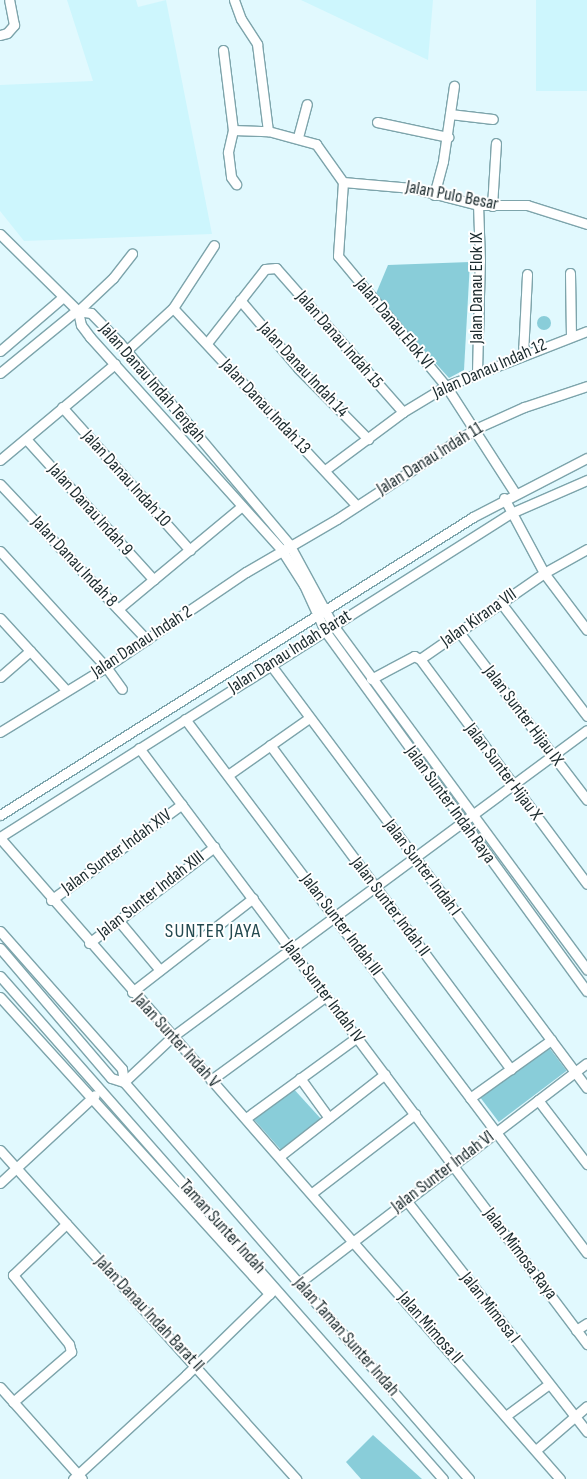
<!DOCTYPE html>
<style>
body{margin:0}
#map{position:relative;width:587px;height:1479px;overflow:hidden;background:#e1f9fe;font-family:"Sofia Sans Condensed",sans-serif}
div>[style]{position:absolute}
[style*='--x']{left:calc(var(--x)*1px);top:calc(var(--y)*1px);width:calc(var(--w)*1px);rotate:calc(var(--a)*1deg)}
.built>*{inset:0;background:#cdf6fd;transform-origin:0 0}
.green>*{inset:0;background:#89cdd9;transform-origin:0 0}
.round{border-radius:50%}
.roads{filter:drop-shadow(1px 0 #7da4ab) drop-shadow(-1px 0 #7da4ab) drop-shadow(0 1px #7da4ab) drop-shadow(0 -1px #7da4ab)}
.minor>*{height:9px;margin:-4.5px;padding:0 4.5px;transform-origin:4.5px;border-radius:4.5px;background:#fff}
span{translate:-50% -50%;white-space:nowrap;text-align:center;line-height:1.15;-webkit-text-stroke:4px #fff;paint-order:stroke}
.street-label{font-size:18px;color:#1b2b2e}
.quarter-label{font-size:20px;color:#23494f;letter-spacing:1px}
</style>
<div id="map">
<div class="built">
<i style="clip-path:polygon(67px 0,136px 0,138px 7px,166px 0,212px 234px,24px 241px,0 211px,0 85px,93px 81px)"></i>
<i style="clip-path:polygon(301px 0,433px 0,428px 60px)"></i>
<i style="left:536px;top:0;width:51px;height:91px"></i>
</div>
<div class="green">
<i style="clip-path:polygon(470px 262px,464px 370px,449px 378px,375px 296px,388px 265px)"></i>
<i class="round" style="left:537px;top:316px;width:14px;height:14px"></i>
<i style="left:548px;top:1046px;width:31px;height:85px;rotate:53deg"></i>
<i style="clip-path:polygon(291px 1086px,322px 1120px,281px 1150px,251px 1116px)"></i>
<i style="clip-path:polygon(373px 1435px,422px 1479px,361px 1479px,346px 1462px)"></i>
</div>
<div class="roads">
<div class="minor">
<i style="--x:234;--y:0;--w:20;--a:70"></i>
<i style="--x:241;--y:19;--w:30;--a:57"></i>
<i style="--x:257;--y:44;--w:88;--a:82.8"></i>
<i style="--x:0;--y:35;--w:7;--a:-16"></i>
<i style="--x:7;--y:33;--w:11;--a:-49"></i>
<i style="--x:14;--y:25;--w:25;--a:-101"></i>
<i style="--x:223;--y:50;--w:81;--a:82.9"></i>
<i style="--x:233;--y:130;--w:35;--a:2"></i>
<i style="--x:268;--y:131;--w:50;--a:15.2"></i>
<i style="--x:316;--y:144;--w:47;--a:54.6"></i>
<i style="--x:450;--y:114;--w:43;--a:6.6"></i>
<i style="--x:377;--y:122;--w:73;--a:11.9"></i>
<i style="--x:233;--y:130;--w:23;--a:103"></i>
<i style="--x:228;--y:152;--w:25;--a:83"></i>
<i style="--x:231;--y:177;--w:9;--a:54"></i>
<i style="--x:298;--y:137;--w:34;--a:-75"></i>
<i style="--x:343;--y:182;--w:74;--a:93.9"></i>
<i style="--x:338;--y:256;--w:169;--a:50.3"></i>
<i style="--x:446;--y:386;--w:127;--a:57.2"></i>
<i style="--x:343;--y:182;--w:69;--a:5"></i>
<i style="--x:412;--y:188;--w:68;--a:14.4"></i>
<i style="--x:478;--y:205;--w:49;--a:0"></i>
<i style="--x:527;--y:205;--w:63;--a:17.6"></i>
<i style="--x:434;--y:195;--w:35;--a:-75"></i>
<i style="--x:443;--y:161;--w:76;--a:-81.7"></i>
<i style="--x:492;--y:206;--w:63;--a:-86.4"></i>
<i style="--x:0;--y:234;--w:110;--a:44.6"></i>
<i style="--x:570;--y:273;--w:62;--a:89.1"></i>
<i style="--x:240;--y:300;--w:89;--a:49.5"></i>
<i style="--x:298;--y:368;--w:100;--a:45.4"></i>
<i style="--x:173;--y:308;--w:270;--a:47.1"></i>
<i style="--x:78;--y:311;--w:14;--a:78"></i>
<i style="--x:81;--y:325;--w:15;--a:53"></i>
<i style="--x:90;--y:337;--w:285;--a:48"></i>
<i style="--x:281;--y:549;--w:43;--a:57.4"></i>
<i style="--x:304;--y:585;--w:51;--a:65.5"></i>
<i style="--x:325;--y:631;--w:445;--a:54"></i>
<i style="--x:78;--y:311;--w:13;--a:9"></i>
<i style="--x:91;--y:313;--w:40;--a:46"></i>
<i style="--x:119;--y:342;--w:264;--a:49.9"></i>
<i style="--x:289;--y:544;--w:92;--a:61.5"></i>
<i style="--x:333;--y:625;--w:428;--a:53.6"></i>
<i style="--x:78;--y:311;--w:48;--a:-43.3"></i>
<i style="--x:113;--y:278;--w:31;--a:-52"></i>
<i style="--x:207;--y:343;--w:94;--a:-51.9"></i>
<i style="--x:265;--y:269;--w:11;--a:-5"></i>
<i style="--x:276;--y:268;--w:192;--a:48.6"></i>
<i style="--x:0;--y:351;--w:83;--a:-40.6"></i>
<i style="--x:126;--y:351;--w:64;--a:-42.5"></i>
<i style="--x:173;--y:308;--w:75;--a:-56.9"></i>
<i style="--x:523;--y:354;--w:80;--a:-87.1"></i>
<i style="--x:477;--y:372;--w:111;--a:-88.5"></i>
<i style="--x:480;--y:261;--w:56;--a:-92"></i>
<i style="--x:0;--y:373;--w:99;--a:-39.3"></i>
<i style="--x:62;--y:407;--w:192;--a:48.2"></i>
<i style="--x:26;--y:439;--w:190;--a:47.8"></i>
<i style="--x:0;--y:460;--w:150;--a:-39.9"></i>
<i style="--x:325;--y:470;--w:97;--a:-36.6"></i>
<i style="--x:403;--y:412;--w:50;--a:-31.2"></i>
<i style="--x:446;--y:386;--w:151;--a:-21.3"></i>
<i style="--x:0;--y:484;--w:214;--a:46.7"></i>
<i style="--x:504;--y:498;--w:85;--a:61.9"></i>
<i style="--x:544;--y:573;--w:71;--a:53"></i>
<i style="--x:0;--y:551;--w:157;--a:47.6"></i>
<i style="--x:106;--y:667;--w:27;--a:54"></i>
<i style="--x:501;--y:603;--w:142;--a:52.7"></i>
<i style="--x:118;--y:609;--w:161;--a:-39.7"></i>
<i style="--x:0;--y:618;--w:98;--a:47.5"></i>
<i style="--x:459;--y:632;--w:211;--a:52.7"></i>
<i style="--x:420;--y:659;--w:280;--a:53.4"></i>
<i style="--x:270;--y:664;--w:529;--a:53.22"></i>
<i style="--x:0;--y:677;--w:40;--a:-41"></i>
<i style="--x:371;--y:679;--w:49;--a:-28.1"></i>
<i style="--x:414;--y:656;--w:7;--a:27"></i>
<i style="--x:420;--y:659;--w:151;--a:-34.7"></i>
<i style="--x:544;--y:573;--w:49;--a:-29.2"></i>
<i style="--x:185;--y:719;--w:668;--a:53.03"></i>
<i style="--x:0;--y:732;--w:124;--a:-31.5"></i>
<i style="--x:106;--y:667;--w:169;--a:-34.2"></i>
<i style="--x:246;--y:572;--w:105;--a:-30.2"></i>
<i style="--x:337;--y:519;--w:165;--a:-33.1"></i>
<i style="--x:475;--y:429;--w:54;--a:-24.2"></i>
<i style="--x:524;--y:407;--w:66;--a:-18.4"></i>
<i style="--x:270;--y:745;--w:404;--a:53.4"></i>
<i style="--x:139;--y:748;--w:746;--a:53.07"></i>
<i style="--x:228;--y:775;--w:99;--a:-35.1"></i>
<i style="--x:0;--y:815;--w:559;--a:-32.21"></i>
<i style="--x:473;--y:517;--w:128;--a:-27.4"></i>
<i style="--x:0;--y:837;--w:605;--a:-32.38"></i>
<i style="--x:511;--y:513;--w:83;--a:-23.5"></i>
<i style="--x:0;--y:838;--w:851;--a:48.86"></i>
<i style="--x:51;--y:900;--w:162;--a:-36.2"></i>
<i style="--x:118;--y:920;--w:65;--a:50"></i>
<i style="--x:0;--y:931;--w:184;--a:48.5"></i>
<i style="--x:122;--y:1069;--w:13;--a:81"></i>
<i style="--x:124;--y:1082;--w:526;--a:49.01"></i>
<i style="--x:89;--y:943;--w:158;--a:-37.5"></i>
<i style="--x:0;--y:948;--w:171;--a:49.5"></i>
<i style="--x:111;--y:1078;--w:14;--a:17"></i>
<i style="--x:0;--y:976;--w:670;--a:48.63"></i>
<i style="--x:132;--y:992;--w:153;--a:-37.8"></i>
<i style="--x:0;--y:997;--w:401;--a:47.8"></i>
<i style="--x:300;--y:1078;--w:49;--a:54.1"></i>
<i style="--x:211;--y:1080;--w:142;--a:-36.1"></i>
<i style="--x:124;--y:1082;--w:66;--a:-43.2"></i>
<i style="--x:172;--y:1037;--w:516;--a:-36.49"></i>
<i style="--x:470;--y:1098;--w:100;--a:-35.6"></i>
<i style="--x:538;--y:1100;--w:81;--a:52.6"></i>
<i style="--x:246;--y:1118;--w:137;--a:-36.1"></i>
<i style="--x:0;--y:1150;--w:443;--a:48"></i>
<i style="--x:280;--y:1156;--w:133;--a:-38"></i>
<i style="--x:0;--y:1183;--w:129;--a:-42.8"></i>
<i style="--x:312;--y:1193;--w:130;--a:-37.5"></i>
<i style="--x:406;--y:1200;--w:294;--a:52"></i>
<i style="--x:299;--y:1283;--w:362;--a:-37.4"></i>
<i style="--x:576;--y:1330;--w:13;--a:-32"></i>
<i style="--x:0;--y:1387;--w:123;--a:48.3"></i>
<i style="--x:13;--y:1402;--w:77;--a:-40.8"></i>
<i style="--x:71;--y:1352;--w:8;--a:-104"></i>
<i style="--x:69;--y:1344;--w:89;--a:-129.1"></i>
<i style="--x:13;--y:1275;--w:74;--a:-43.9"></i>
<i style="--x:507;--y:1415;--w:52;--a:-36.4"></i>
<i style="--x:536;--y:1450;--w:67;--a:-40.8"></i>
<i style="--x:73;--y:1479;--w:154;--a:-42.6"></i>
<i style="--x:186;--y:1375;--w:120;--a:-44.3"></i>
</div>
</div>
<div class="street-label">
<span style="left:452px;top:196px;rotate:11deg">Jalan Pulo Besar</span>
<span style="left:477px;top:288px;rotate:-90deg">Jalan Danau Elok IX</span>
<span style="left:394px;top:324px;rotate:50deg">Jalan Danau Elok VI</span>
<span style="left:339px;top:340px;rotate:49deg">Jalan Danau Indah 15</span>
<span style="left:490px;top:369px;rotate:-24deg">Jalan Danau Indah 12</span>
<span style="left:303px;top:370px;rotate:47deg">Jalan Danau Indah 14</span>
<span style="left:152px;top:383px;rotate:49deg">Jalan Danau Indah Tengah</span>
<span style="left:265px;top:407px;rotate:47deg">Jalan Danau Indah 13</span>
<span style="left:430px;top:459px;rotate:-32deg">Jalan Danau Indah 11</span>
<span style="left:126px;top:479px;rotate:48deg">Jalan Danau Indah 10</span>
<span style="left:90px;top:510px;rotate:48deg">Jalan Danau Indah 9</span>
<span style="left:74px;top:562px;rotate:47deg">Jalan Danau Indah 8</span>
<span style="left:479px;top:618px;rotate:-35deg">Jalan Kirana VII</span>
<span style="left:142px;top:642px;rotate:-33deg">Jalan Danau Indah 2</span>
<span style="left:290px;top:652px;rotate:-32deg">Jalan Danau Indah Barat</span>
<span style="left:523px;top:716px;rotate:53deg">Jalan Sunter Hijau IX</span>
<span style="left:503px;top:772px;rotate:53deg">Jalan Sunter Hijau X</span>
<span style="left:450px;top:805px;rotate:54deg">Jalan Sunter Indah Raya</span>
<span style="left:117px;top:852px;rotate:-36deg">Jalan Sunter Indah XIV</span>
<span style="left:422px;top:868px;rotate:53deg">Jalan Sunter Indah I</span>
<span style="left:151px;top:895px;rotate:-38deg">Jalan Sunter Indah XIII</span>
<span style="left:390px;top:907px;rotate:53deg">Jalan Sunter Indah II</span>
<span style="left:341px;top:925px;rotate:53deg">Jalan Sunter Indah III</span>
<span style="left:323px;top:992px;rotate:53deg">Jalan Sunter Indah IV</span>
<span style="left:176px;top:1041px;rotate:48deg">Jalan Sunter Indah V</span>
<span style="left:443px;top:1172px;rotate:-37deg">Jalan Sunter Indah VI</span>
<span style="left:222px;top:1227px;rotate:48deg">Taman Sunter Indah</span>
<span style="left:520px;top:1254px;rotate:53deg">Jalan Mimosa Raya</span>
<span style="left:490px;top:1308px;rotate:52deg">Jalan Mimosa I</span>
<span style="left:149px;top:1314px;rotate:47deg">Jalan Danau Indah Barat II</span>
<span style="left:430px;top:1328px;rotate:49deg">Jalan Mimosa II</span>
<span style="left:346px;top:1337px;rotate:49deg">Jalan Taman Sunter Indah</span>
</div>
<div class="quarter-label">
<span style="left:213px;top:931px">SUNTER JAYA</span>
</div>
</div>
